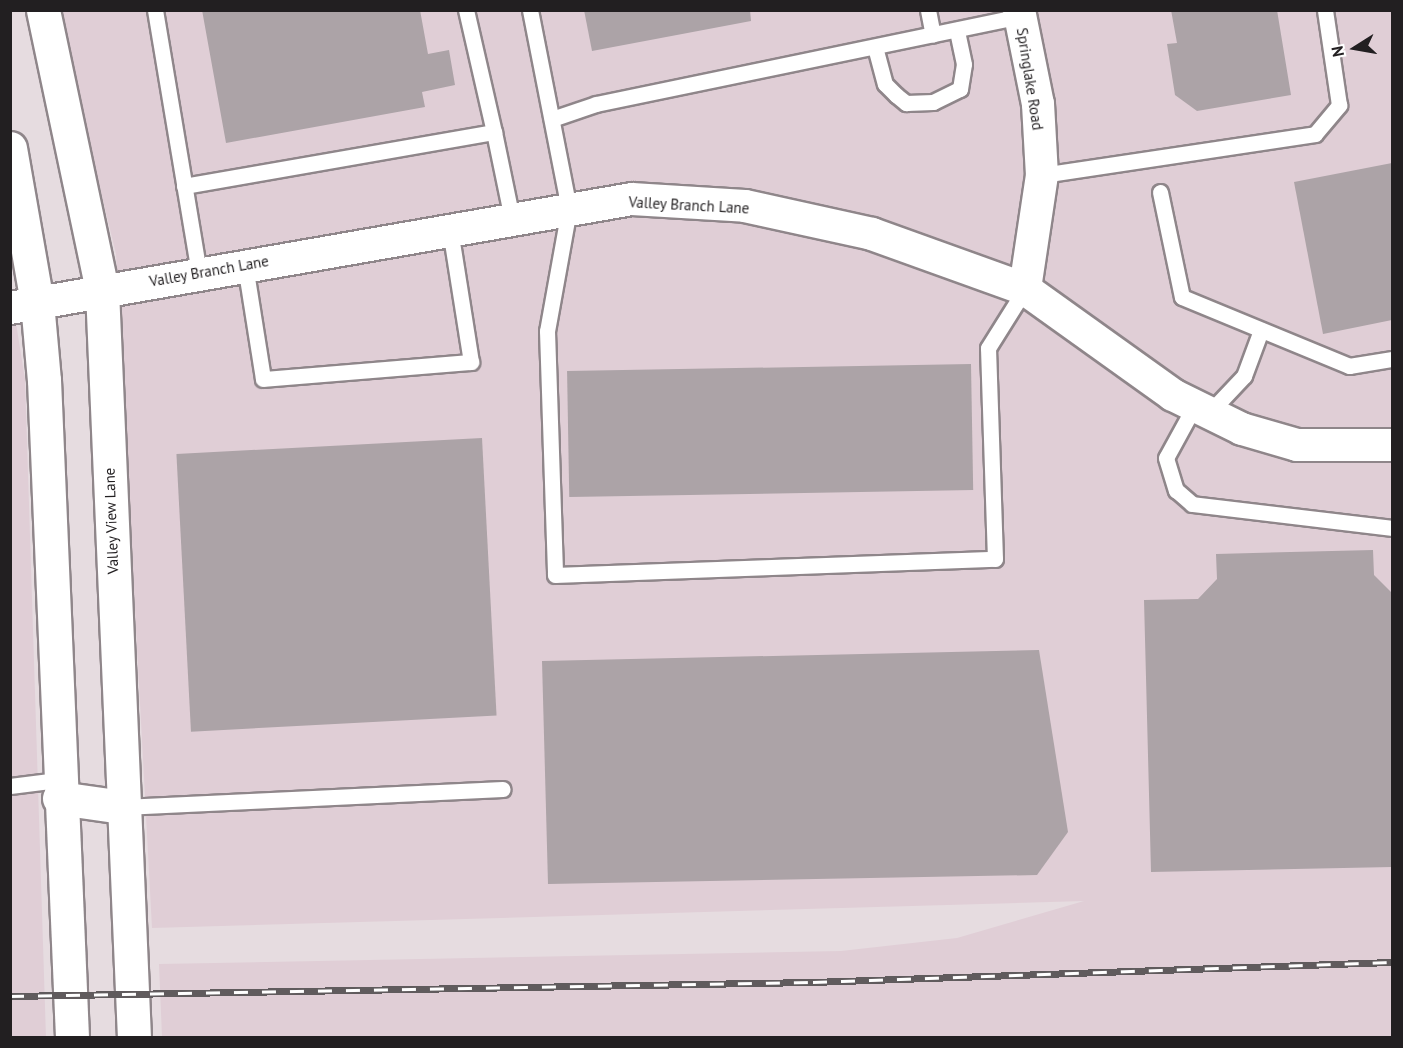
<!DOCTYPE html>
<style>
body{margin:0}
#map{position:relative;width:1403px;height:1048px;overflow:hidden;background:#e6dce0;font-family:"PT Sans",sans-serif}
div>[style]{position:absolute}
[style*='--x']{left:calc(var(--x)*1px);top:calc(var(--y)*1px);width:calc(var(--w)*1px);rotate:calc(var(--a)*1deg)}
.built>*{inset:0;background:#e0ced6}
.building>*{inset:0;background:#aca3a7;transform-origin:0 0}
.roads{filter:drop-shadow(2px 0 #8f868a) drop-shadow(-2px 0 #8f868a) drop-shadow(0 2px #8f868a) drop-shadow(0 -2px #8f868a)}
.service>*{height:15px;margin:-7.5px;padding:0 7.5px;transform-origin:7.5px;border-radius:7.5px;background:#fff}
.minor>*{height:32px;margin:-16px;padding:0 16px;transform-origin:16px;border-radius:16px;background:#fff}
.secondary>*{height:33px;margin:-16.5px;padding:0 16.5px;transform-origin:16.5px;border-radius:16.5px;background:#fff}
.rail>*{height:7px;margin-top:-3.5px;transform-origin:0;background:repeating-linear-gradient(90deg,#fff 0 14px,#605b5d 0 28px);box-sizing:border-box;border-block:2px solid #605b5d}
span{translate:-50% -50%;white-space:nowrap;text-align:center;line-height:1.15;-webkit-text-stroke:4.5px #fff;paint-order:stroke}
.street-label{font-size:15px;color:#221f21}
.frame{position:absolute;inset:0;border:12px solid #221f21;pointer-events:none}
.north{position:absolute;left:1325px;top:18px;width:60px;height:60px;-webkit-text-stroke:4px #fff;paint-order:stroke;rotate:259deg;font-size:16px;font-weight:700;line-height:24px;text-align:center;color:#221f21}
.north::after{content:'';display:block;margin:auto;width:21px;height:27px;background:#221f21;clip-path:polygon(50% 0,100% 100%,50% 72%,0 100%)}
</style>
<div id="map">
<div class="built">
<i style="clip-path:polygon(57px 11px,1392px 11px,1392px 1037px,162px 1037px,159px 964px,841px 951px,957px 938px,1084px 901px,152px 928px,116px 254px)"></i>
<i style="clip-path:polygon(10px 286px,25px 379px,46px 1038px,10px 1037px)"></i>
</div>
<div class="building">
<i style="clip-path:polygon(202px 10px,420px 10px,428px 54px,449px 50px,455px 85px,422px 92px,425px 107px,226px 143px)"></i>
<i style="clip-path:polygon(584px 10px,750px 10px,751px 21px,592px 51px)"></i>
<i style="clip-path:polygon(1171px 10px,1277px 10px,1291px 95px,1197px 111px,1175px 95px,1167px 44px,1177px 43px)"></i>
<i style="clip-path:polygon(1392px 163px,1392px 320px,1323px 334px,1294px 182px)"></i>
<i style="left:971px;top:364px;width:126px;height:404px;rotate:89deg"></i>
<i style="left:482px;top:438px;width:278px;height:306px;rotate:87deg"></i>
<i style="clip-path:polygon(1373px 550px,1374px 575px,1392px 593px,1392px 867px,1151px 872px,1144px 600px,1198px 599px,1217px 579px,1216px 554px)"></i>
<i style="clip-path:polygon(1039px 650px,1068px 832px,1037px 875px,548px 884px,542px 661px)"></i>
</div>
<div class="roads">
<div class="service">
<i style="--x:155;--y:10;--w:267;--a:80.5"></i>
<i style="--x:530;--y:10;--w:203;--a:78.9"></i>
<i style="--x:569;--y:209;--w:124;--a:100.2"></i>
<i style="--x:547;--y:331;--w:244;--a:88.1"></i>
<i style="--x:555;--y:575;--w:440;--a:-2.1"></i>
<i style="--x:995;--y:559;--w:211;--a:-91.9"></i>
<i style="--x:988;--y:348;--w:70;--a:-57.9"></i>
<i style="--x:928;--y:10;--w:25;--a:79"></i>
<i style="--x:875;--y:47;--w:38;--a:75"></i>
<i style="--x:885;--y:84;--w:16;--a:45"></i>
<i style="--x:896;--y:95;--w:13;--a:39"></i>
<i style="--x:906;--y:103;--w:27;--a:-2"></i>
<i style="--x:933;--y:102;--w:30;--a:-26"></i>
<i style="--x:960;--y:89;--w:25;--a:-81"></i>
<i style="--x:964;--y:64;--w:35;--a:-102"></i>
<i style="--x:552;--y:119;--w:46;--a:-18.8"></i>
<i style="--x:596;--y:104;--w:433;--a:-11.7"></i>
<i style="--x:494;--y:132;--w:89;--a:78.3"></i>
<i style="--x:1042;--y:175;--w:276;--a:-8.5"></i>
<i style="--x:1315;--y:134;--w:38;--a:-50"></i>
<i style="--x:1339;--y:105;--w:96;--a:-98.4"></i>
<i style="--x:184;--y:186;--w:315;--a:-9.9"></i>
<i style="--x:494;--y:132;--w:125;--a:-102.9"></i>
<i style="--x:1160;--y:192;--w:107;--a:78.2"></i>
<i style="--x:1182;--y:297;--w:181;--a:22.4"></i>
<i style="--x:1349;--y:366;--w:44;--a:-9.2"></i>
<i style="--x:245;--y:265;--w:115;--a:81"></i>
<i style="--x:263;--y:379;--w:209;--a:-4.7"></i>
<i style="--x:471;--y:362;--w:135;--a:-99"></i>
<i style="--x:1195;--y:405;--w:60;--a:118.7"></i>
<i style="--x:1166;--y:458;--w:34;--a:73"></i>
<i style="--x:1176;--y:490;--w:21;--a:41"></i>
<i style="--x:1192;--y:504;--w:201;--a:6.8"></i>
<i style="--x:1209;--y:413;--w:51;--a:-46.6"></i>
<i style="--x:1244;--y:376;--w:49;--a:-69.7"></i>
<i style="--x:10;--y:786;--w:48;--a:-7.1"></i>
<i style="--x:123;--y:807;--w:380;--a:-2.7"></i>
</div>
<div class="minor">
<i style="--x:1019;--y:10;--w:96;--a:78.6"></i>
<i style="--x:1038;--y:104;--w:71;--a:86.8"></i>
<i style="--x:1042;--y:175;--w:115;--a:98.5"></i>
<i style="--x:10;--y:308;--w:631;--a:-9.94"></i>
<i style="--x:632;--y:199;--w:113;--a:3.5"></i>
<i style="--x:745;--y:206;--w:130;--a:12.4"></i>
<i style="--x:872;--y:234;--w:163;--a:19.8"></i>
<i style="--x:1025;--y:289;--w:182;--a:35.6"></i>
<i style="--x:1173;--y:395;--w:77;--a:26.2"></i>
<i style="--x:1242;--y:429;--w:57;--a:16.2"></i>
<i style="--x:1297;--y:445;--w:95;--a:0"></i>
</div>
<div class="secondary">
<i style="--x:43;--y:10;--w:286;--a:78.1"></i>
<i style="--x:102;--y:290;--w:749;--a:87.55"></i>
<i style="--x:10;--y:148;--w:156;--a:80.1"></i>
<i style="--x:37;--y:302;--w:78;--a:84.9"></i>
<i style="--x:44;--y:380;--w:659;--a:87.56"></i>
<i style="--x:59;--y:798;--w:65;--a:8"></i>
</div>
</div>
<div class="rail">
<i style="--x:10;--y:996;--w:803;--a:-1"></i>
<i style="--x:813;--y:982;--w:579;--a:-1.98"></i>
</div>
<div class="street-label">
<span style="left:1030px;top:79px;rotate:81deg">Springlake Road</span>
<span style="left:689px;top:205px;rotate:3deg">Valley Branch Lane</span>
<span style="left:209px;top:271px;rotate:-10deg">Valley Branch Lane</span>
<span style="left:111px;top:521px;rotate:-92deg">Valley View Lane</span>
</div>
<div class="frame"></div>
<div class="north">N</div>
</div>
